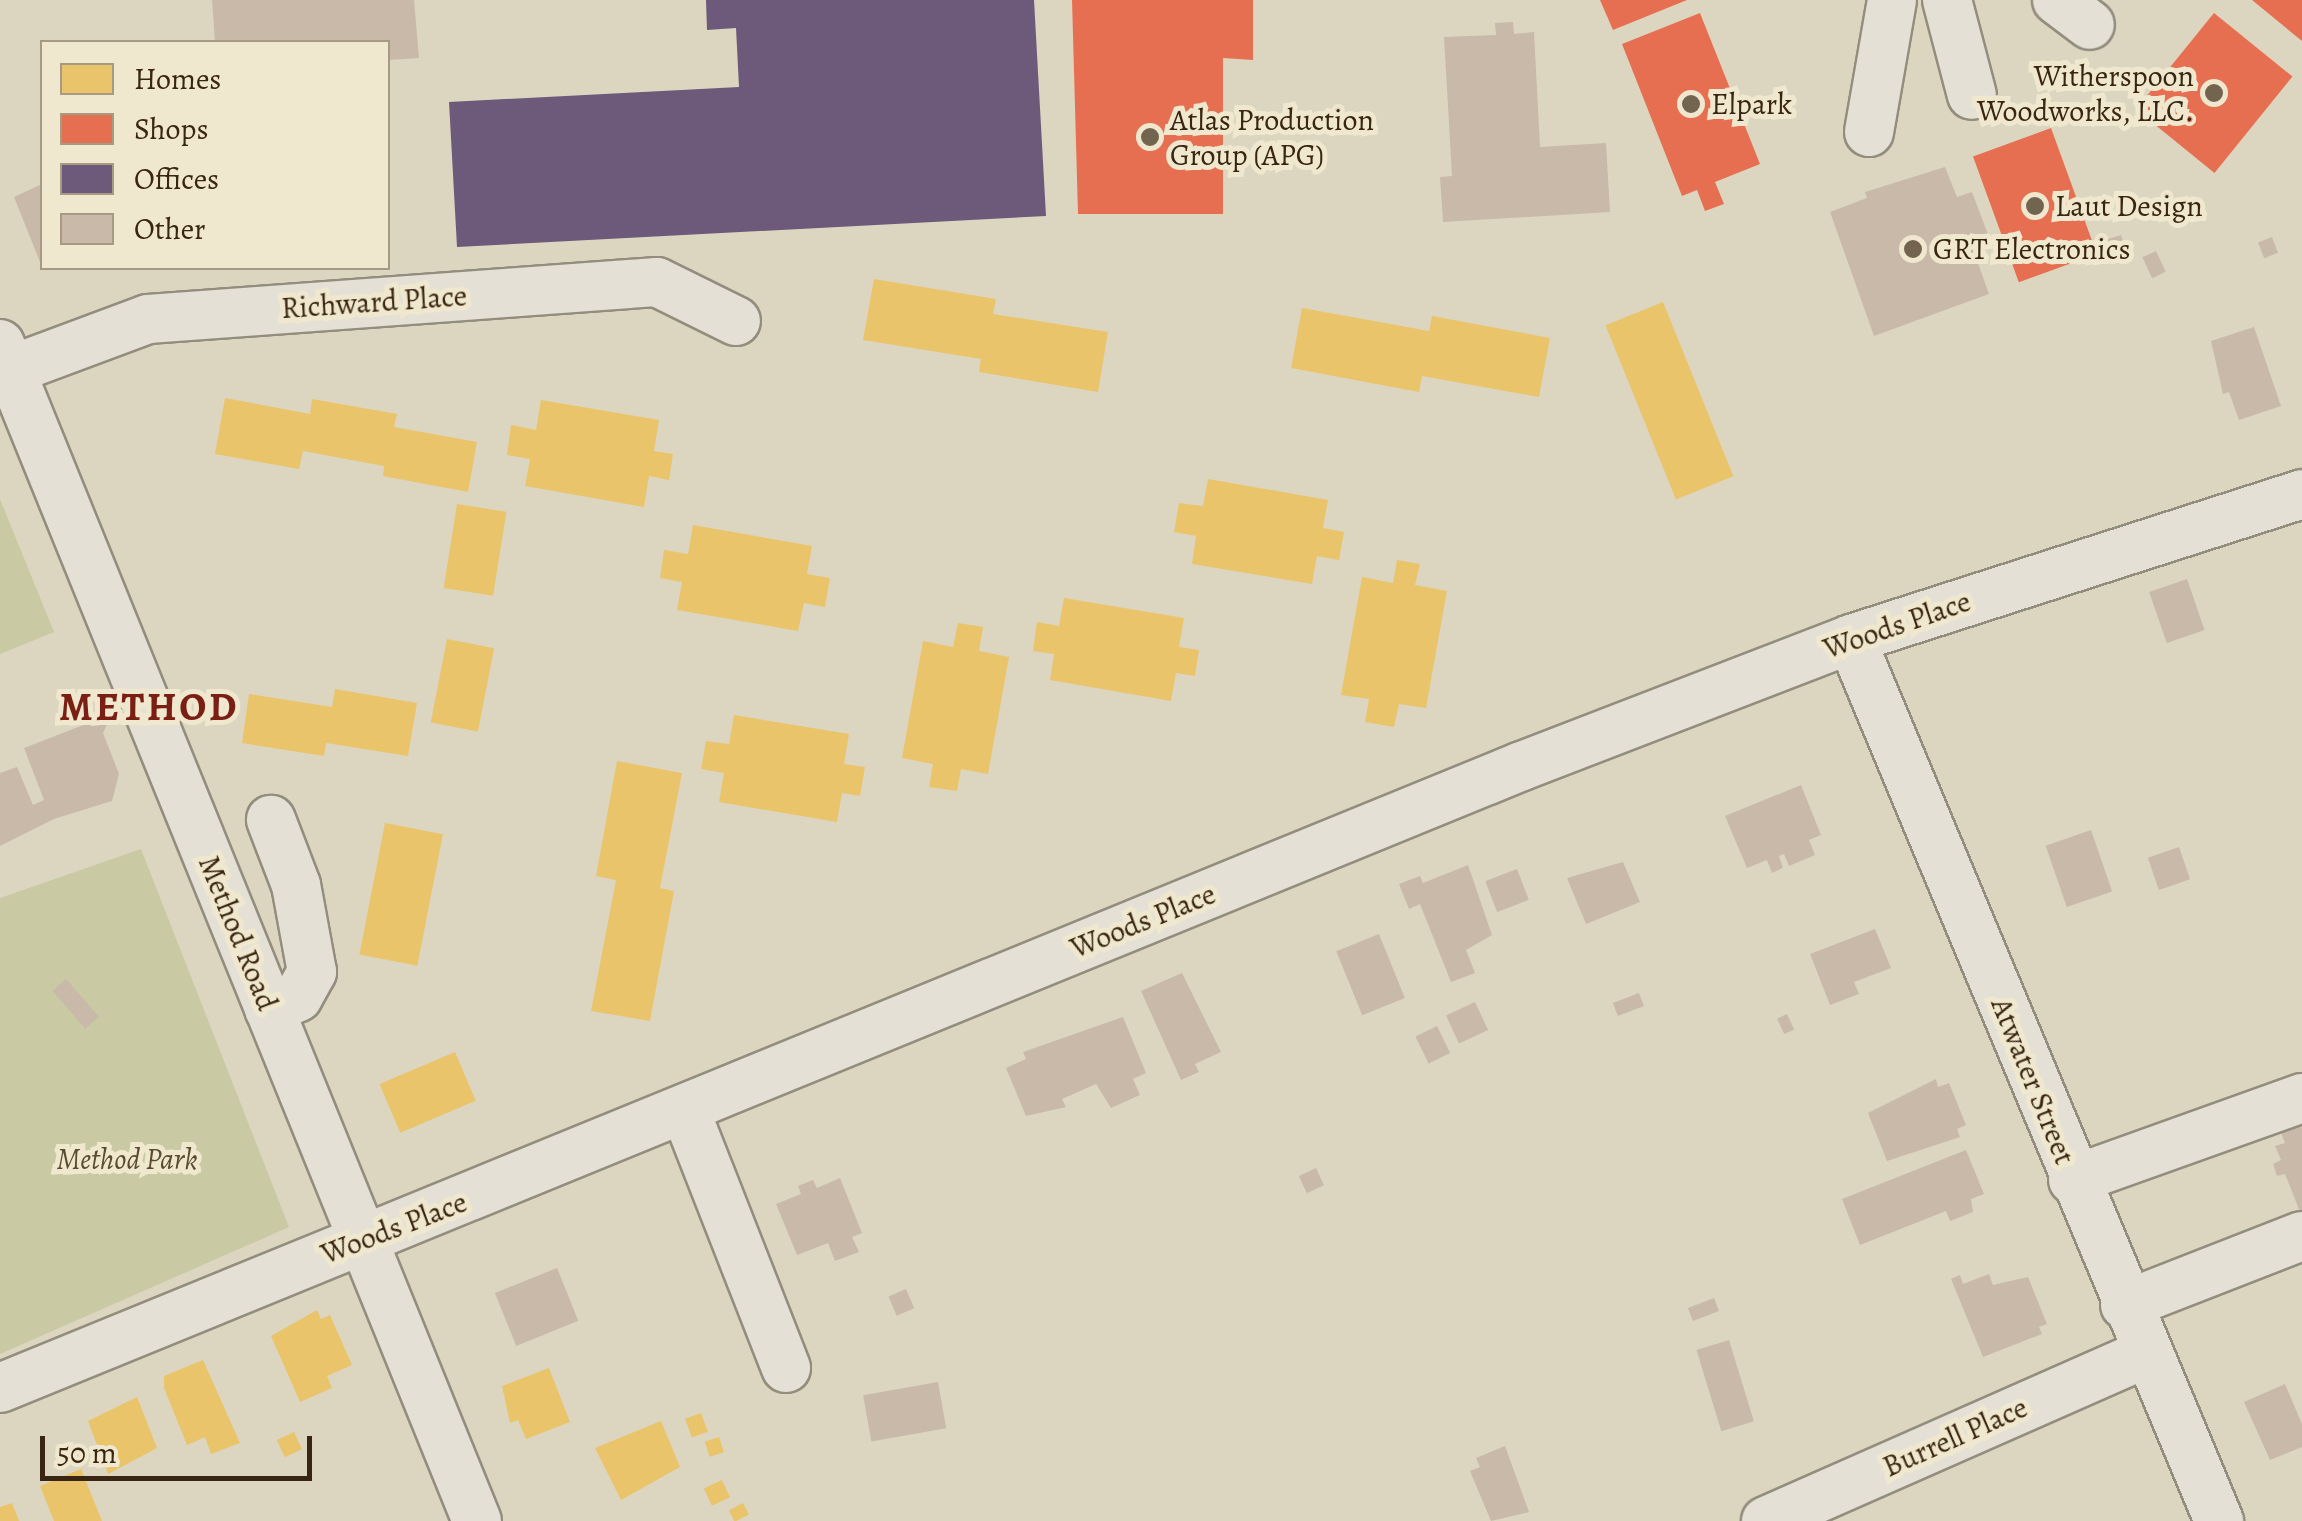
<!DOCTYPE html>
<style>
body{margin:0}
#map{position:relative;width:2302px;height:1521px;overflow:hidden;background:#dcd6c0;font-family:Alegreya,serif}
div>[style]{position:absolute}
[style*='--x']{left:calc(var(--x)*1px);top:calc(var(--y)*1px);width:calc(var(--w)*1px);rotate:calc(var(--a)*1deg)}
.green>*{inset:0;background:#c9c9a3}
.homes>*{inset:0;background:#e9c46a;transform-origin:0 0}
.shops>*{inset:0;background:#e76f51;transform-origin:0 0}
.offices>*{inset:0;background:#6d597a}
.building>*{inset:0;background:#c8b9a9;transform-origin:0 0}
.roads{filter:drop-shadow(2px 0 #938d7e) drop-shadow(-2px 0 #938d7e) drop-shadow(0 2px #938d7e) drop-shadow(0 -2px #938d7e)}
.minor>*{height:48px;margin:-24px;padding:0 24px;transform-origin:24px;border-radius:24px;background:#e4e0d5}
.dots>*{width:28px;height:28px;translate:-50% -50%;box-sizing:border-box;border:5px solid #f0e8ce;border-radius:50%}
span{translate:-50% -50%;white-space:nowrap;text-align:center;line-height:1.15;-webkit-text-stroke:10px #f0e8ce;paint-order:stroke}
.poi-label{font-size:30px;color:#392612}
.right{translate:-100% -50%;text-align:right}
.left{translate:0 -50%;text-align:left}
.street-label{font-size:30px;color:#392612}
.park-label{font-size:30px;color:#594c30;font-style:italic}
.district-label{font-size:40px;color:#7a1f14;font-weight:700;letter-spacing:2.5px}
.legend{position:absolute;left:40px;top:40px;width:350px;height:230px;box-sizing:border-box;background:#f0e8ce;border:2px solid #a79a83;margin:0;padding:12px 18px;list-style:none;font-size:30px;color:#392612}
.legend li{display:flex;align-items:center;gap:20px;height:50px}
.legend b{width:50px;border:2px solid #a79a83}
.scale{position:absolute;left:40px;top:1436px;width:272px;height:45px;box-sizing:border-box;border:5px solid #392612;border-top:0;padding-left:12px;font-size:30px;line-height:35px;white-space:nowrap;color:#392612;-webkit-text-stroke:8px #f0e8ce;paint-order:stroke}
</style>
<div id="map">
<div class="green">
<i style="clip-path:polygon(0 499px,54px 632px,0 654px)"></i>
<i style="clip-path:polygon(141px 849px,289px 1227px,0 1354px,0 898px)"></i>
</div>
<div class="homes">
<i style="clip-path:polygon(874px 279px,996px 299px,993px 314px,1108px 332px,1098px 392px,979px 372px,981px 359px,863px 340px)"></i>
<i style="left:1663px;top:302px;width:188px;height:62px;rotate:68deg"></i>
<i style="clip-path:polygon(1302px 308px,1429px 331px,1432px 316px,1550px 338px,1539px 397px,1422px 376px,1419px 392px,1291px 368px)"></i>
<i style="clip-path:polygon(225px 398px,310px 414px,312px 399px,397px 414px,394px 427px,477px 442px,468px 492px,383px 476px,384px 466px,303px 451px,299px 469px,215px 454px)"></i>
<i style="clip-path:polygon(541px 400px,659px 420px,654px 451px,673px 454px,669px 480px,649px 476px,644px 507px,525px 486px,530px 459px,507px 455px,511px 425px,536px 430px)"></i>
<i style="clip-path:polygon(1208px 479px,1328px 500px,1323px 528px,1344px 532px,1339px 560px,1317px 556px,1312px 584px,1192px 564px,1196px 536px,1174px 532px,1179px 503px,1203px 506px)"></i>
<i style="left:457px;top:504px;width:50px;height:85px;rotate:9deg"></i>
<i style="clip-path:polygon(693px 525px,812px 546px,807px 574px,830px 578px,825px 607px,804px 603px,798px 631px,677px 610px,682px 582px,660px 578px,664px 550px,688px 554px)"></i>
<i style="clip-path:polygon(1397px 560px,1420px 564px,1415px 585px,1447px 591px,1426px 708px,1399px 704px,1394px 727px,1365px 722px,1369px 699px,1341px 695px,1362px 577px,1393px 583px)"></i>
<i style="clip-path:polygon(1064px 598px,1184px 618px,1179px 647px,1199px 650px,1195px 676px,1176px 673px,1171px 701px,1050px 680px,1054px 654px,1033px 651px,1037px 622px,1059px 626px)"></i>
<i style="clip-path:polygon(958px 623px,983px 627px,979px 651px,1009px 657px,988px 774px,961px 769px,957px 791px,929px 787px,933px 764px,902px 758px,923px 641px,953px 647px)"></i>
<i style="left:447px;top:639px;width:48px;height:85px;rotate:11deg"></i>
<i style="clip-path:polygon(335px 689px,417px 703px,408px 756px,326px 743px,324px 756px,242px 743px,249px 694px,332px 707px)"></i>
<i style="clip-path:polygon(734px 715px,849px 734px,844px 764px,865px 767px,860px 796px,842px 793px,837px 822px,719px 802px,724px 773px,701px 769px,706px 741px,729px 744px)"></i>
<i style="clip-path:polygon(617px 761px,682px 773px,660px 888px,674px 891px,650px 1021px,591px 1011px,616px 880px,596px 876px)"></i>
<i style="left:385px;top:823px;width:59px;height:134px;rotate:11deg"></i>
<i style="left:455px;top:1052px;width:53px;height:82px;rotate:67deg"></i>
<i style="clip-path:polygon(317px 1310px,321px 1319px,330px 1315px,352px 1365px,327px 1376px,332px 1388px,300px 1402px,271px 1336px)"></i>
<i style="clip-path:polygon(203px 1360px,240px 1443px,211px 1454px,205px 1437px,187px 1445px,164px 1388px,164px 1376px)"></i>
<i style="clip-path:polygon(549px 1368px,570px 1422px,526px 1439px,518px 1420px,510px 1423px,502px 1386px)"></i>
<i style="clip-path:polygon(137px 1397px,157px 1448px,108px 1474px,88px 1421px)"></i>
<i style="left:701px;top:1413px;width:20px;height:17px;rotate:70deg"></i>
<i style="clip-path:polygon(661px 1421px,680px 1467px,621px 1500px,595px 1448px)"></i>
<i style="left:294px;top:1432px;width:19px;height:19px;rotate:65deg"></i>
<i style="left:719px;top:1437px;width:16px;height:15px;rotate:72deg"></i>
<i style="clip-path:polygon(81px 1469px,102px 1521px,54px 1521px,40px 1486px)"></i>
<i style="left:722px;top:1480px;width:19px;height:20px;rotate:65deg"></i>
<i style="clip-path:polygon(12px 1503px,19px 1521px,0 1521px,0 1507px)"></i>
<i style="left:743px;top:1503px;width:13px;height:16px;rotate:63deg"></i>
</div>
<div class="shops">
<i style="clip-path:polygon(1072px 0,1253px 0,1253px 60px,1223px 58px,1223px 214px,1078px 214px)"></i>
<i style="clip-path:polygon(1600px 0,1687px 0,1613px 30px)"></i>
<i style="clip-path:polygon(2252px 0,2302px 0,2302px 41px)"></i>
<i style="clip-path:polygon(1700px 13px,1760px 164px,1715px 182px,1724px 204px,1705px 211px,1697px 190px,1682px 196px,1622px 44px)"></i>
<i style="left:2214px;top:13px;width:101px;height:124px;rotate:39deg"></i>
<i style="left:2051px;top:128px;width:134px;height:83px;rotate:70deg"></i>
</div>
<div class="offices">
<i style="clip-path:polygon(706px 0,1034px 0,1046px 216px,457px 247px,449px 102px,739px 87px,736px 28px,707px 30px)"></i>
</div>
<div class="building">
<i style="clip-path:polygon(212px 0,414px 0,419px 58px,388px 60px,388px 42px,215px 42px)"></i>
<i style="clip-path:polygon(1513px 22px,1514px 34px,1534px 32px,1540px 147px,1606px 143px,1610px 212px,1443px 222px,1440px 177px,1452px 176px,1444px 37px,1496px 35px,1495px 23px)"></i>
<i style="clip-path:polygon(1945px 167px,1957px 197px,1972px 192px,1992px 245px,1974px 252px,1989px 294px,1874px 336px,1830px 212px,1867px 198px,1865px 192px)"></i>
<i style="clip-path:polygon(42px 184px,42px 267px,14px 197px)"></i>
<i style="left:2121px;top:235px;width:17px;height:27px;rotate:73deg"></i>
<i style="left:2272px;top:237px;width:17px;height:15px;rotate:69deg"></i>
<i style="left:2156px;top:251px;width:23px;height:15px;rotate:65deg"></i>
<i style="clip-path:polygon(2254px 327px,2281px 406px,2239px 420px,2229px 392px,2223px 394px,2211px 341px)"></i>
<i style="left:2187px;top:579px;width:54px;height:40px;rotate:71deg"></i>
<i style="clip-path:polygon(91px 713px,109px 720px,103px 733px,119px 774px,112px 801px,54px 819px,0 846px,0 773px,17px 767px,33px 805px,44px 800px,24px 748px,86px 724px)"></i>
<i style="clip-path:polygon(1801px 785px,1821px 835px,1809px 840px,1815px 855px,1789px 866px,1784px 854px,1779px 856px,1783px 868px,1772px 873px,1767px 860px,1747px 868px,1725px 816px)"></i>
<i style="left:2091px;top:830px;width:65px;height:48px;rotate:71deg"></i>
<i style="left:2179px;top:847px;width:34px;height:33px;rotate:71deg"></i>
<i style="clip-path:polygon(1623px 862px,1640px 902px,1586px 924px,1567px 878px)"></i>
<i style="clip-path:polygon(1468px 865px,1492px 935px,1466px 950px,1475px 973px,1451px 982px,1420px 904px,1409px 909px,1399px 884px,1420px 876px,1423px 883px)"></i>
<i style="left:1517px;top:869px;width:33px;height:34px;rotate:69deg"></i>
<i style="clip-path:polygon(1875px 929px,1891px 968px,1854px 982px,1859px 994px,1830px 1005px,1810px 954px)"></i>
<i style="left:1379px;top:934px;width:69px;height:46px;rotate:68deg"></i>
<i style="clip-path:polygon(1182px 973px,1221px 1052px,1195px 1064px,1199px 1072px,1181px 1080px,1141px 991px)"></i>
<i style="left:66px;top:979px;width:50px;height:18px;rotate:49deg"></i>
<i style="left:1639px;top:993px;width:14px;height:28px;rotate:69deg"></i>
<i style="left:1475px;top:1002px;width:31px;height:32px;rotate:65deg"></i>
<i style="left:1787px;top:1014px;width:17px;height:11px;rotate:65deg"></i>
<i style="clip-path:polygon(1123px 1017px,1146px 1073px,1133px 1079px,1140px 1095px,1111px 1108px,1096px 1084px,1062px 1099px,1066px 1107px,1026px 1116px,1006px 1068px,1026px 1059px,1023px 1052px)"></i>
<i style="left:1437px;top:1026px;width:30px;height:24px;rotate:64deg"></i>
<i style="clip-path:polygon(1936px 1079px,1938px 1087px,1949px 1083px,1966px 1125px,1957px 1129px,1960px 1137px,1887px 1161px,1868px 1113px)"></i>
<i style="clip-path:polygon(2300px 1122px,2302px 1129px,2302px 1217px,2285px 1174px,2277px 1176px,2273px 1164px,2281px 1160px,2275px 1146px,2285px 1143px,2280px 1130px)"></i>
<i style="clip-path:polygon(1966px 1150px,1984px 1194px,1971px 1199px,1973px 1212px,1950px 1221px,1946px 1211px,1860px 1245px,1842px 1199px)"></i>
<i style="left:1316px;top:1168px;width:19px;height:19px;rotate:65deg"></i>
<i style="clip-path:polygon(840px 1178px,862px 1233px,852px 1237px,859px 1252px,835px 1261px,828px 1243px,797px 1255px,776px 1204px,801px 1194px,798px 1186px,813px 1180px,817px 1188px)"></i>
<i style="left:557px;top:1268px;width:57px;height:67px;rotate:68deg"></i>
<i style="clip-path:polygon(1989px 1274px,1993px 1285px,2028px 1277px,2047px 1324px,2039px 1327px,2042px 1334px,1983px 1357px,1951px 1279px,1960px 1275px,1963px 1284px)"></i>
<i style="left:906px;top:1289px;width:21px;height:19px;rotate:67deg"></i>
<i style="left:1714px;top:1298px;width:14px;height:28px;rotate:69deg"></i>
<i style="left:1729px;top:1340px;width:85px;height:34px;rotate:73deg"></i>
<i style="left:938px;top:1382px;width:47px;height:76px;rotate:80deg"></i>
<i style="clip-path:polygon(2285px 1384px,2302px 1424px,2302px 1447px,2270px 1460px,2244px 1402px)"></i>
<i style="clip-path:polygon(1505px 1446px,1529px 1512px,1491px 1521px,1470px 1471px,1480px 1467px,1476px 1458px)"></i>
</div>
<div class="roads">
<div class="minor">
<i style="--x:1947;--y:0;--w:98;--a:75.3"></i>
<i style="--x:2057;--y:0;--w:41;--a:37.1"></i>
<i style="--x:1869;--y:132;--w:134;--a:-80.1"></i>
<i style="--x:0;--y:344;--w:1270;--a:67.94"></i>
<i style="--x:11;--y:370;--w:146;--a:-20.4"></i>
<i style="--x:148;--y:319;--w:510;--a:-4.16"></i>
<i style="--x:657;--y:282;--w:88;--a:26.3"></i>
<i style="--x:1851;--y:639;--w:956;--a:67.35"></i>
<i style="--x:269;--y:1009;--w:31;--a:-22"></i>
<i style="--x:298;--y:997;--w:29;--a:-61"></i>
<i style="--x:312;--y:972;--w:88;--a:-100.4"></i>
<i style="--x:296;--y:885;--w:70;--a:-111"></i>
<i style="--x:685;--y:1110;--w:277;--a:68.6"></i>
<i style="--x:2073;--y:1180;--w:243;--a:-19.7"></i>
<i style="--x:2125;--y:1305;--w:190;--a:-21.3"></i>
<i style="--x:0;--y:1388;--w:1644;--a:-22.23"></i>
<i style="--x:1522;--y:766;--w:353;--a:-21.1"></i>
<i style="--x:1851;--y:639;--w:474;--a:-17.8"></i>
<i style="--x:1766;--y:1521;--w:414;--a:-23.8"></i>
</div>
</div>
<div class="dots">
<i style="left:2214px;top:93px;background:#72644f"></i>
<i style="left:1691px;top:104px;background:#72644f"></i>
<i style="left:1150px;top:137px;background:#72644f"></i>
<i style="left:2035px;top:206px;background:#72644f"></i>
<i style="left:1913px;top:249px;background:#72644f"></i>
</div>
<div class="poi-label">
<span class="right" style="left:2194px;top:93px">Witherspoon<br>Woodworks, LLC.</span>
<span class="left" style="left:1711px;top:104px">Elpark</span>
<span class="left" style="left:1170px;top:137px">Atlas Production<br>Group (APG)</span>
<span class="left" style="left:2055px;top:206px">Laut Design</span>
<span class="left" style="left:1933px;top:249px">GRT Electronics</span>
</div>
<div class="street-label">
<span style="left:374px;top:302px;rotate:-4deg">Richward Place</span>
<span style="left:1897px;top:625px;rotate:-19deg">Woods Place</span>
<span style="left:1143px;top:921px;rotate:-22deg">Woods Place</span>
<span style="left:238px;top:933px;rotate:68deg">Method Road</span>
<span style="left:2033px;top:1081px;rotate:68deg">Atwater Street</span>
<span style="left:394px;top:1228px;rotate:-21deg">Woods Place</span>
<span style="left:1955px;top:1437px;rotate:-24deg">Burrell Place</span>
</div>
<div class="park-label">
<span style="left:127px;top:1159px">Method Park</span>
</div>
<div class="district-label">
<span style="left:149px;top:707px">METHOD</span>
</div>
<ul class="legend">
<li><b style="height:28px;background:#e9c46a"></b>Homes</li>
<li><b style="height:28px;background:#e76f51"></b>Shops</li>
<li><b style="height:28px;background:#6d597a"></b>Offices</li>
<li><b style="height:28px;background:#c8b9a9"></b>Other</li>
</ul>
<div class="scale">50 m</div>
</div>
